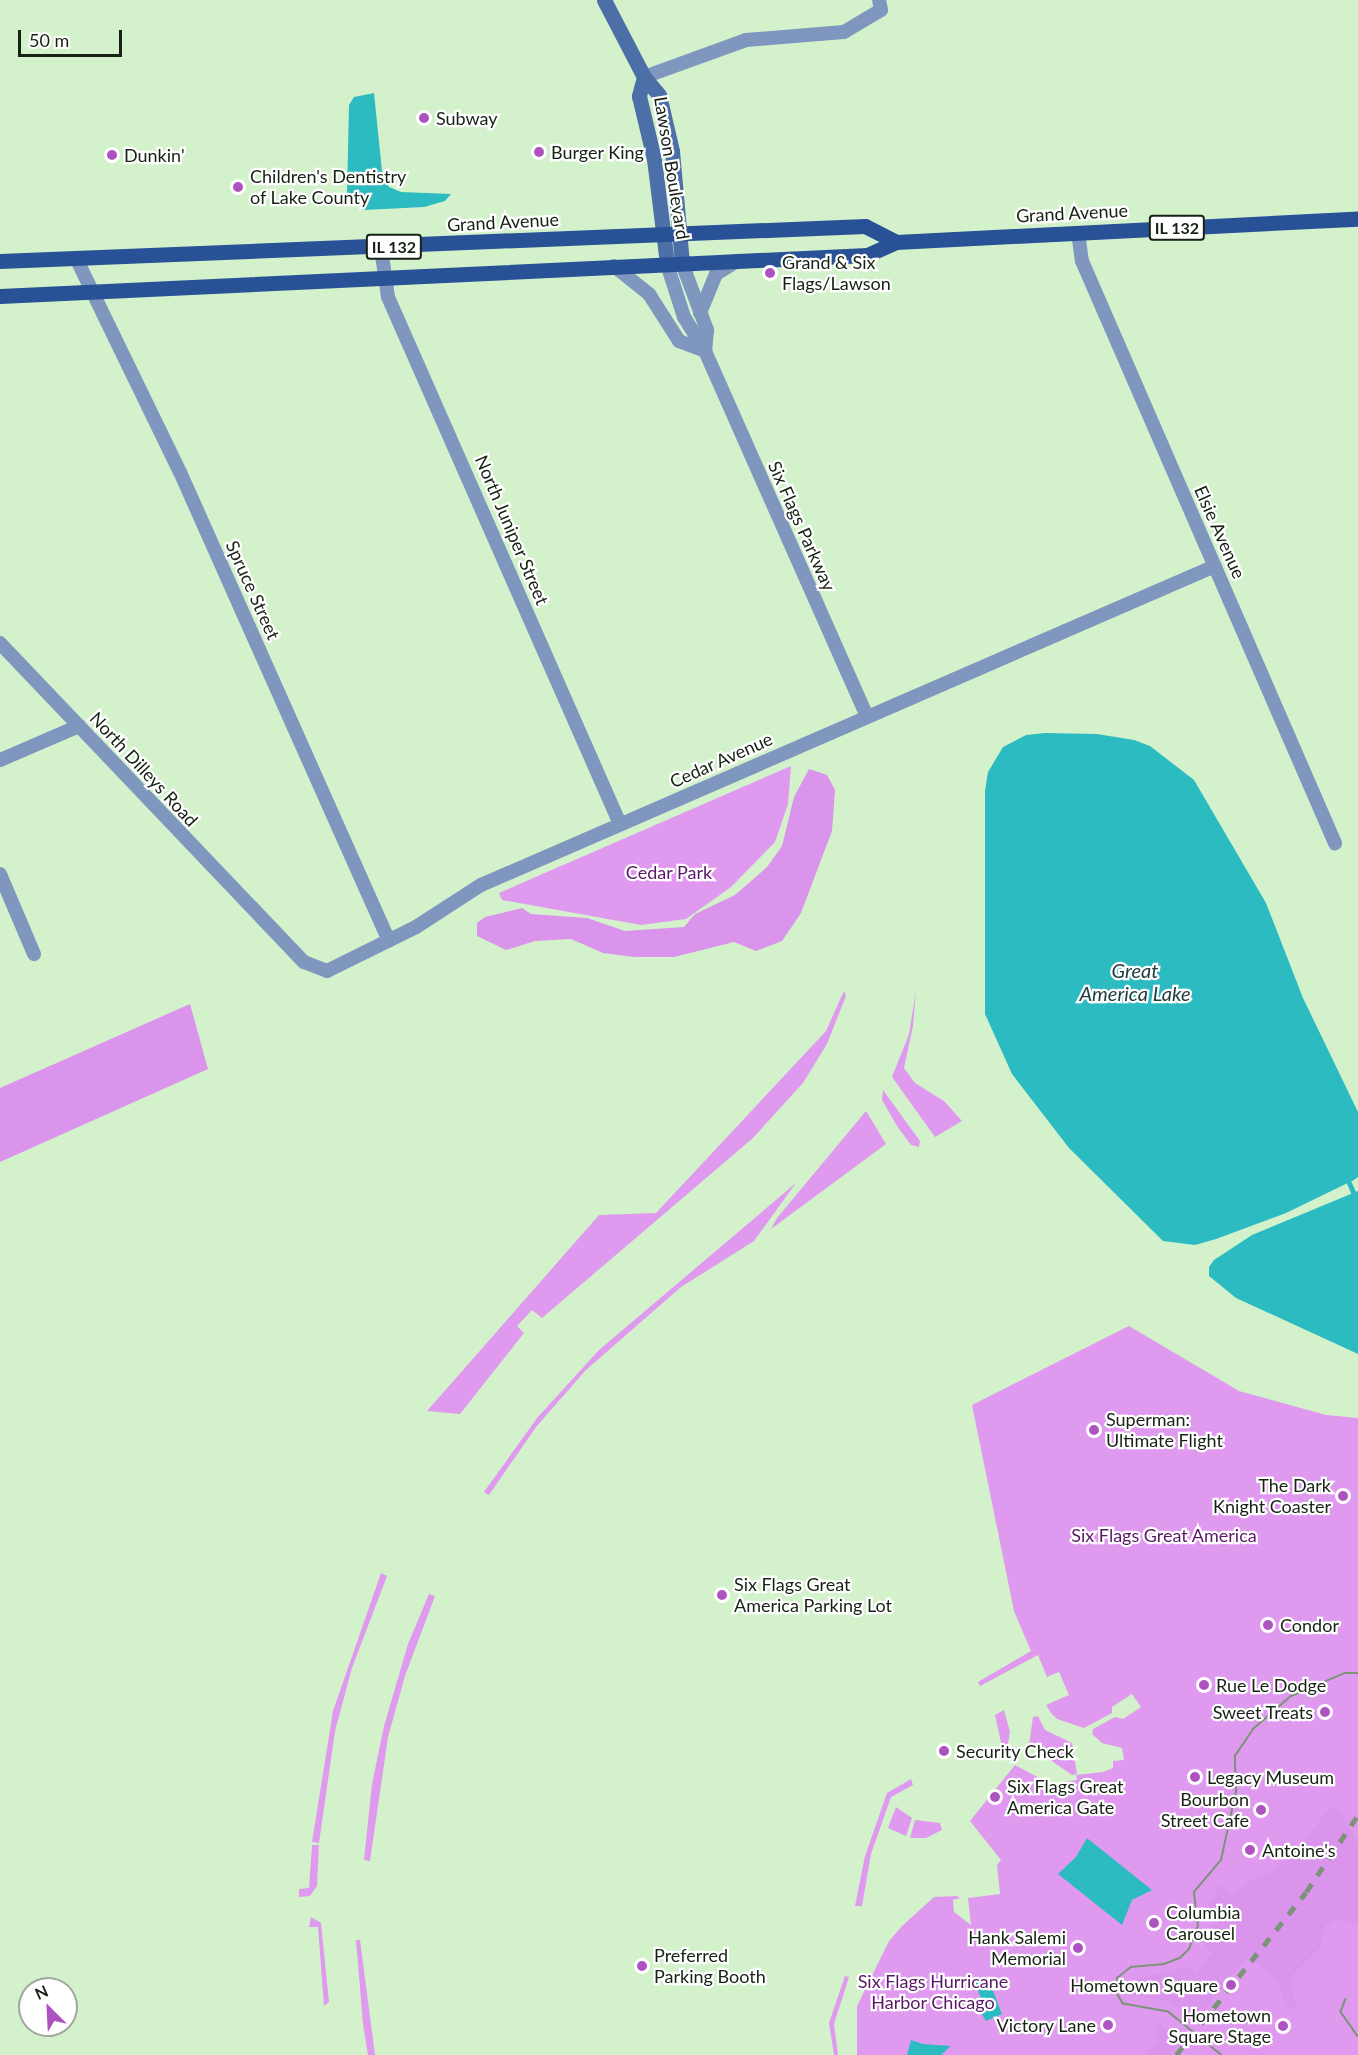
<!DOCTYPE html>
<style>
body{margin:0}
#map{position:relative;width:1358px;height:2055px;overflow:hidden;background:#d3f2cc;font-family:Lato,sans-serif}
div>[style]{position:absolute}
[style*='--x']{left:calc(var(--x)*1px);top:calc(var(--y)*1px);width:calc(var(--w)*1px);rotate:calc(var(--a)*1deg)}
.green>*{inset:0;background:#df9aef}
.forest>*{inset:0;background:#db94eb}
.water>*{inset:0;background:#2dbbc2}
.stream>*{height:4.5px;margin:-2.25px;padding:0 2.25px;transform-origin:2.25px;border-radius:2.25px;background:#2dbbc2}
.street>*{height:14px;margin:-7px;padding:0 7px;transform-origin:7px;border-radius:7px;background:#7f97be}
.secondary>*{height:15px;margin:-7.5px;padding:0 7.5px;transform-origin:7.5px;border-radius:7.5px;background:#4d6fa8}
.primary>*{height:15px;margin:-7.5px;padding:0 7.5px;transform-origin:7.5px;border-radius:7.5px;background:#295296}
.tram>*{height:1.5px;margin:-0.75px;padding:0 0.75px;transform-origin:0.75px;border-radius:0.75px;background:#7d9379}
.rail>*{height:4.5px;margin-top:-2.25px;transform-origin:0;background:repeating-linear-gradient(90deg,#7d9379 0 10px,transparent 0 20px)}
.dots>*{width:16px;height:16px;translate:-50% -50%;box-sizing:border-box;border:3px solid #fff;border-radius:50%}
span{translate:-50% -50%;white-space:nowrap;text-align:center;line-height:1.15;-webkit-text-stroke:4.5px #fff;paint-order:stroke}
.shield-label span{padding:2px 4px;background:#fff;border:2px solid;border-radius:4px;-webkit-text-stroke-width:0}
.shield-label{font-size:16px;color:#172215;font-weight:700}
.poi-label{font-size:18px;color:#172215}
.left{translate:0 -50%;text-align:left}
.right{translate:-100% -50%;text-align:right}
.street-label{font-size:18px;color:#172215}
.park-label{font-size:18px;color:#591866}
.water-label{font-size:20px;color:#213e3f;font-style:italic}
.north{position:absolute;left:18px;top:1977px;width:60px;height:60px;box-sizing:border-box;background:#fff;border:2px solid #a2a7a1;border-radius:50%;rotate:336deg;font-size:16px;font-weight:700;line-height:24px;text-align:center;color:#172215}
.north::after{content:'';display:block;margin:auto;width:21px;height:27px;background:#ac53c0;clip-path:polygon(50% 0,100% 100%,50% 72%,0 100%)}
.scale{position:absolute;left:18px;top:30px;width:104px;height:27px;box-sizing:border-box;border:3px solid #172215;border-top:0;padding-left:8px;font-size:18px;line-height:21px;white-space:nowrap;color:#172215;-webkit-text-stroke:4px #fff;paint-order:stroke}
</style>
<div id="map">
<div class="green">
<i style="clip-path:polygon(791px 766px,788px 804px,775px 842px,731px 887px,686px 919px,641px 925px,502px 900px,499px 893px)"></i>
<i style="clip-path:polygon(844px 991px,846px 996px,827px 1044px,803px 1083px,753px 1138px,542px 1318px,532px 1310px,517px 1326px,524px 1333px,460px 1414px,427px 1411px,599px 1215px,656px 1213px,826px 1031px)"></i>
<i style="clip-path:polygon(916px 991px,913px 1026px,904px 1068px,915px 1083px,944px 1101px,962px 1121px,935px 1137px,892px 1077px,909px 1034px)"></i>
<i style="clip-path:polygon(883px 1090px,920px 1141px,919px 1147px,911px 1145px,897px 1126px,882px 1100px)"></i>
<i style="clip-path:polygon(866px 1111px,886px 1144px,771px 1229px,777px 1218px)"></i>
<i style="clip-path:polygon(796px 1183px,754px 1241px,681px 1287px,586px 1370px,536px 1427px,489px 1495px,484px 1492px,537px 1418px,599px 1350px)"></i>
<i style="clip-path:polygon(1129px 1326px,1239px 1391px,1326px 1415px,1358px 1418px,1358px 2055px,857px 2055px,857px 2006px,889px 1941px,902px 1926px,934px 1897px,957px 1896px,960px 1898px,953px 1900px,954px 1912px,971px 1925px,968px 1898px,1000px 1894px,997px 1865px,1001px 1860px,970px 1821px,1015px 1765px,1058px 1788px,1063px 1782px,1077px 1780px,1076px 1775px,1103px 1772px,1113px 1768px,1113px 1761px,1124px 1760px,1122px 1748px,1102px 1743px,1092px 1734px,1093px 1729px,1115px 1717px,1123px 1719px,1141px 1707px,1132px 1694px,1112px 1707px,1112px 1713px,1084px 1728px,1057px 1719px,1051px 1713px,1046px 1705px,1069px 1695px,1059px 1672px,1047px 1677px,1038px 1655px,980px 1686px,978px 1682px,1031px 1651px,1014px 1611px,972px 1405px)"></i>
<i style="clip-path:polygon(381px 1573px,387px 1576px,352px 1668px,335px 1731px,319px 1843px,312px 1842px,333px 1711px)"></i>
<i style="clip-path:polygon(429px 1594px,435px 1596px,405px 1676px,388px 1737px,370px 1861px,364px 1860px,372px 1784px,384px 1726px,408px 1644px)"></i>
<i style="clip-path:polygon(1004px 1710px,1010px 1732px,1005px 1761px,995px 1715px)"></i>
<i style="clip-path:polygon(1038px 1716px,1045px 1730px,1072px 1743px,1077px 1774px,1072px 1775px,1029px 1745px,1033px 1717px)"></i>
<i style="clip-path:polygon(911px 1779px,913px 1785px,891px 1797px,871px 1854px,862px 1906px,855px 1906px,865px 1856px,887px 1793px)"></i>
<i style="clip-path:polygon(896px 1807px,912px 1818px,906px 1836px,888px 1828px)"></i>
<i style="clip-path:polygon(915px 1820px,940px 1823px,942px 1830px,926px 1838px,910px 1838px)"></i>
<i style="clip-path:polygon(312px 1845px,319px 1845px,317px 1886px,310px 1896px,299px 1897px,299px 1889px,309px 1888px)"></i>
<i style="clip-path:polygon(311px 1917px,321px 1923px,329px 2002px,324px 2006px,318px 1927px,309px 1927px)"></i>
<i style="clip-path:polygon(356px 1940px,360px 1940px,375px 2055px,368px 2055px,363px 2024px)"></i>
<i style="clip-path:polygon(845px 1976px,849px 1977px,834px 2024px,838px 2055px,834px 2055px,829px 2023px)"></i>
</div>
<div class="forest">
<i style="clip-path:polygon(809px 769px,827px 775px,835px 790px,832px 831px,801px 913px,782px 941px,756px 951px,734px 942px,674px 957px,634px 957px,603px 953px,571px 939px,535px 941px,506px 950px,477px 936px,477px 923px,485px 917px,522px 908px,531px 914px,587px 918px,625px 931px,684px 927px,695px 914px,735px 895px,767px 867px,782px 846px,794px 797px)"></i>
<i style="clip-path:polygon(190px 1004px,208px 1069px,0 1162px,0 1088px)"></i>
<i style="clip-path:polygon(1330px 1808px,1338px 1810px,1358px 1843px,1358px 1926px,1338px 1919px,1325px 1926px,1320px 1948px,1291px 1977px,1296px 2009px,1286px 2007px,1277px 1981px,1248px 1956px,1196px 2020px,1166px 2000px,1135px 1996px,1130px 1987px,1137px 1979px,1188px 1967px,1196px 1973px,1212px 1953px,1205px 1946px,1208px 1925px,1214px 1925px,1208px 1904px,1220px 1885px,1217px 1882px,1233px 1896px,1246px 1883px,1270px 1872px,1301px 1844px)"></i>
<i style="clip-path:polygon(1159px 2023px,1182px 2039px,1170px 2055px,1147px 2055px,1157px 2041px,1155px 2026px)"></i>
</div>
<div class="water">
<i style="clip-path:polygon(374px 93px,382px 171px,389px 187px,401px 192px,451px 194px,445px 201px,424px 207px,364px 210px,347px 194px,349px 105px,354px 97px)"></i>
<i style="clip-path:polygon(1045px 733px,1097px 734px,1134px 740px,1150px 746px,1194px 780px,1266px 903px,1303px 998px,1358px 1112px,1358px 1177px,1354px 1180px,1286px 1213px,1216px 1239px,1195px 1245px,1163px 1241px,1069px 1148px,1012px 1074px,985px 1014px,985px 791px,988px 772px,1003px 747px,1026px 735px)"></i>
<i style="clip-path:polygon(1358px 1191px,1358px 1354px,1236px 1298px,1209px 1276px,1209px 1267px,1214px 1260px,1252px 1235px)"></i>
<i style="clip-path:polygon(1087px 1838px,1152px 1890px,1132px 1900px,1122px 1925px,1058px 1874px,1076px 1857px)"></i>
<i style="clip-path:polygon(988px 1978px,1002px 2014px,986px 2021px,973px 2000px,981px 1998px,975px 1983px)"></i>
<i style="clip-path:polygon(911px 2040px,923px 2044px,951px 2046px,941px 2055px,907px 2055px)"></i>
</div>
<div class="stream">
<i style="--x:1349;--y:1182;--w:12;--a:66"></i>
</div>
<div class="street">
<i style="--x:644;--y:77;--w:109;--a:-19.9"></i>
<i style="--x:746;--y:40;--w:98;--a:-4.7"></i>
<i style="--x:844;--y:32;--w:43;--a:-30.7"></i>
<i style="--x:881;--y:10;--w:10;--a:-101"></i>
<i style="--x:1078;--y:233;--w:28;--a:82"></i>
<i style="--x:1082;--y:261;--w:635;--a:66.51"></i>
<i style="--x:381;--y:248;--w:49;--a:81.9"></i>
<i style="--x:388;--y:297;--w:576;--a:66.24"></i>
<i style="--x:76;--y:258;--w:238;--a:64.1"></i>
<i style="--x:180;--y:472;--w:513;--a:65.98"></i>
<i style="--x:682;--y:263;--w:72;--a:69.5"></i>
<i style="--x:707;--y:330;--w:21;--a:95"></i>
<i style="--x:667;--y:264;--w:56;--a:72.2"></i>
<i style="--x:684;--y:317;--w:40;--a:58"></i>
<i style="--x:705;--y:351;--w:400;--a:66.1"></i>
<i style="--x:614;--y:266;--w:45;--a:38.7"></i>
<i style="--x:649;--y:294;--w:56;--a:57.4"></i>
<i style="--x:679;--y:341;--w:26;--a:21"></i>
<i style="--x:700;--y:313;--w:42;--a:-67.7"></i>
<i style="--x:716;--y:274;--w:25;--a:-32"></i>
<i style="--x:0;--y:643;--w:441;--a:46.4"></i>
<i style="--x:304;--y:962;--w:25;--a:21"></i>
<i style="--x:327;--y:971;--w:99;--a:-26.3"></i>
<i style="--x:416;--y:927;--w:77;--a:-32.9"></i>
<i style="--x:481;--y:885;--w:800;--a:-23.49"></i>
<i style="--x:0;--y:760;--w:86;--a:-23.3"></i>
<i style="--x:0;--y:874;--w:87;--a:67"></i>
</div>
<div class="secondary">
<i style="--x:604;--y:0;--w:87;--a:62.5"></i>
<i style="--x:644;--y:77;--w:23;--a:50"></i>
<i style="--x:659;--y:95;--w:57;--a:76.9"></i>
<i style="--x:672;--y:151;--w:112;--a:84.9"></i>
<i style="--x:644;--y:77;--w:20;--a:105"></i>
<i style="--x:639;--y:96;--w:65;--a:76.6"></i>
<i style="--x:654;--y:159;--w:106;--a:82.9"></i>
</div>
<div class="primary">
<i style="--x:0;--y:261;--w:866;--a:-2.32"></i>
<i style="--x:865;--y:226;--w:35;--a:27"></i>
<i style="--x:0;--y:296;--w:868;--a:-2.71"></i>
<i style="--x:867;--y:255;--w:32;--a:-24"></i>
<i style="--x:896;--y:242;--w:463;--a:-2.9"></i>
</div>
<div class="tram">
<i style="--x:1346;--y:1999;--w:14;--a:111"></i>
<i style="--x:1341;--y:2012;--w:29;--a:55"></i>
<i style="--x:1221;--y:2055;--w:68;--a:-140.9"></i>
<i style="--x:1168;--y:2012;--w:46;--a:-169.9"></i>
<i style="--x:1123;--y:2004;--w:12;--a:-121"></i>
<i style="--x:1117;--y:1994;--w:16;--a:-90"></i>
<i style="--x:1117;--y:1978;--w:18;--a:-38"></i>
<i style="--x:1131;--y:1967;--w:33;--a:-5"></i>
<i style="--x:1164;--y:1964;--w:17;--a:-21"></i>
<i style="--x:1180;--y:1958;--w:13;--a:-45"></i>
<i style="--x:1189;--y:1949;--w:25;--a:-69"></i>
<i style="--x:1198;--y:1926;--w:34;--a:-97"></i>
<i style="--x:1194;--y:1892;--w:42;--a:-49.8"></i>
<i style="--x:1221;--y:1860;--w:71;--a:-77.7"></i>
<i style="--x:1236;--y:1791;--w:35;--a:-92"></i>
<i style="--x:1235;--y:1756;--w:32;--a:-56"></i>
<i style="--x:1253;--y:1729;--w:50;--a:-41"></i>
<i style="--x:1291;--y:1696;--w:59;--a:-23.1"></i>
<i style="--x:1345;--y:1673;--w:13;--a:0"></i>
</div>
<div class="rail">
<i style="--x:1176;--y:2055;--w:208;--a:-51.4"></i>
<i style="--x:1306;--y:1892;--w:93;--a:-56"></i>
</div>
<div class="dots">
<i style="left:424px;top:118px;background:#ac53c0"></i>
<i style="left:539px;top:152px;background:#ac53c0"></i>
<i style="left:112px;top:155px;background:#ac53c0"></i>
<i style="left:238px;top:187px;background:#ac53c0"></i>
<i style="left:770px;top:273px;background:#ac53c0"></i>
<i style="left:1094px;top:1430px;background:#ac53c0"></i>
<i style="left:1343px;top:1496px;background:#ac53c0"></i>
<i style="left:722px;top:1595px;background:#ac53c0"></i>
<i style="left:1268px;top:1625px;background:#ac53c0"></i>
<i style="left:1204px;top:1685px;background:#ac53c0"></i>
<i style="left:1325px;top:1712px;background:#ac53c0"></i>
<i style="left:944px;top:1751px;background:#ac53c0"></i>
<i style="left:1195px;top:1777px;background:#ac53c0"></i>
<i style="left:995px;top:1797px;background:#ac53c0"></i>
<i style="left:1261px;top:1810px;background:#ac53c0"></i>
<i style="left:1250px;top:1850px;background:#ac53c0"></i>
<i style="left:1154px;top:1923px;background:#ac53c0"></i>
<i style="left:1078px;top:1948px;background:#ac53c0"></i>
<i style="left:642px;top:1966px;background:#ac53c0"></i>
<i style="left:1231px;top:1985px;background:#ac53c0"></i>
<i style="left:1108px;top:2025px;background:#ac53c0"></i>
<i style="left:1283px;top:2026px;background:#ac53c0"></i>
</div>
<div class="shield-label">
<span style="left:1177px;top:228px">IL 132</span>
<span style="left:394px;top:247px">IL 132</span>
</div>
<div class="poi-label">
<span class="left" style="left:436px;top:118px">Subway</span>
<span class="left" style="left:551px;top:152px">Burger King</span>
<span class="left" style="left:124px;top:155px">Dunkin'</span>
<span class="left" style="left:250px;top:187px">Children's Dentistry<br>of Lake County</span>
<span class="left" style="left:782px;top:273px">Grand &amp; Six<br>Flags/Lawson</span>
<span class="left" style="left:1106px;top:1430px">Superman:<br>Ultimate Flight</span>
<span class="right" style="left:1331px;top:1496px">The Dark<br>Knight Coaster</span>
<span class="left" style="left:734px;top:1595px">Six Flags Great<br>America Parking Lot</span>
<span class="left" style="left:1280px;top:1625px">Condor</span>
<span class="left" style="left:1216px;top:1685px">Rue Le Dodge</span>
<span class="right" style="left:1313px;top:1712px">Sweet Treats</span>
<span class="left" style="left:956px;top:1751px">Security Check</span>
<span class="left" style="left:1207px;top:1777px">Legacy Museum</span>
<span class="left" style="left:1007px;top:1797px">Six Flags Great<br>America Gate</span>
<span class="right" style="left:1249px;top:1810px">Bourbon<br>Street Cafe</span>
<span class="left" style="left:1262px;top:1850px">Antoine's</span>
<span class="left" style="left:1166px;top:1923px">Columbia<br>Carousel</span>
<span class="right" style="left:1066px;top:1948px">Hank Salemi<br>Memorial</span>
<span class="left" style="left:654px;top:1966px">Preferred<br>Parking Booth</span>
<span class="right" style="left:1218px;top:1985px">Hometown Square</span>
<span class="right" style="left:1271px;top:2026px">Hometown<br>Square Stage</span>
<span class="right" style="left:1096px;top:2025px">Victory Lane</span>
</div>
<div class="street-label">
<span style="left:672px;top:168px;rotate:81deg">Lawson Boulevard</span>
<span style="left:1072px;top:213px;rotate:-3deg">Grand Avenue</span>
<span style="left:503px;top:222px;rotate:-3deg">Grand Avenue</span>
<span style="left:802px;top:526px;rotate:66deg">Six Flags Parkway</span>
<span style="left:512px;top:530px;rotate:67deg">North Juniper Street</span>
<span style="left:1220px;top:532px;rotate:66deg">Elsie Avenue</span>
<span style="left:253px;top:590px;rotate:66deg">Spruce Street</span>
<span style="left:721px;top:760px;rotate:-24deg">Cedar Avenue</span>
<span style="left:144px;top:769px;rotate:47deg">North Dilleys Road</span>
</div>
<div class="park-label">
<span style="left:669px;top:872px">Cedar Park</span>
<span style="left:1164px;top:1535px">Six Flags Great America</span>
<span style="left:933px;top:1992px">Six Flags Hurricane<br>Harbor Chicago</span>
</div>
<div class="water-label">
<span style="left:1135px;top:982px">Great<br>America Lake</span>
</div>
<div class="north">N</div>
<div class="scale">50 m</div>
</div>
